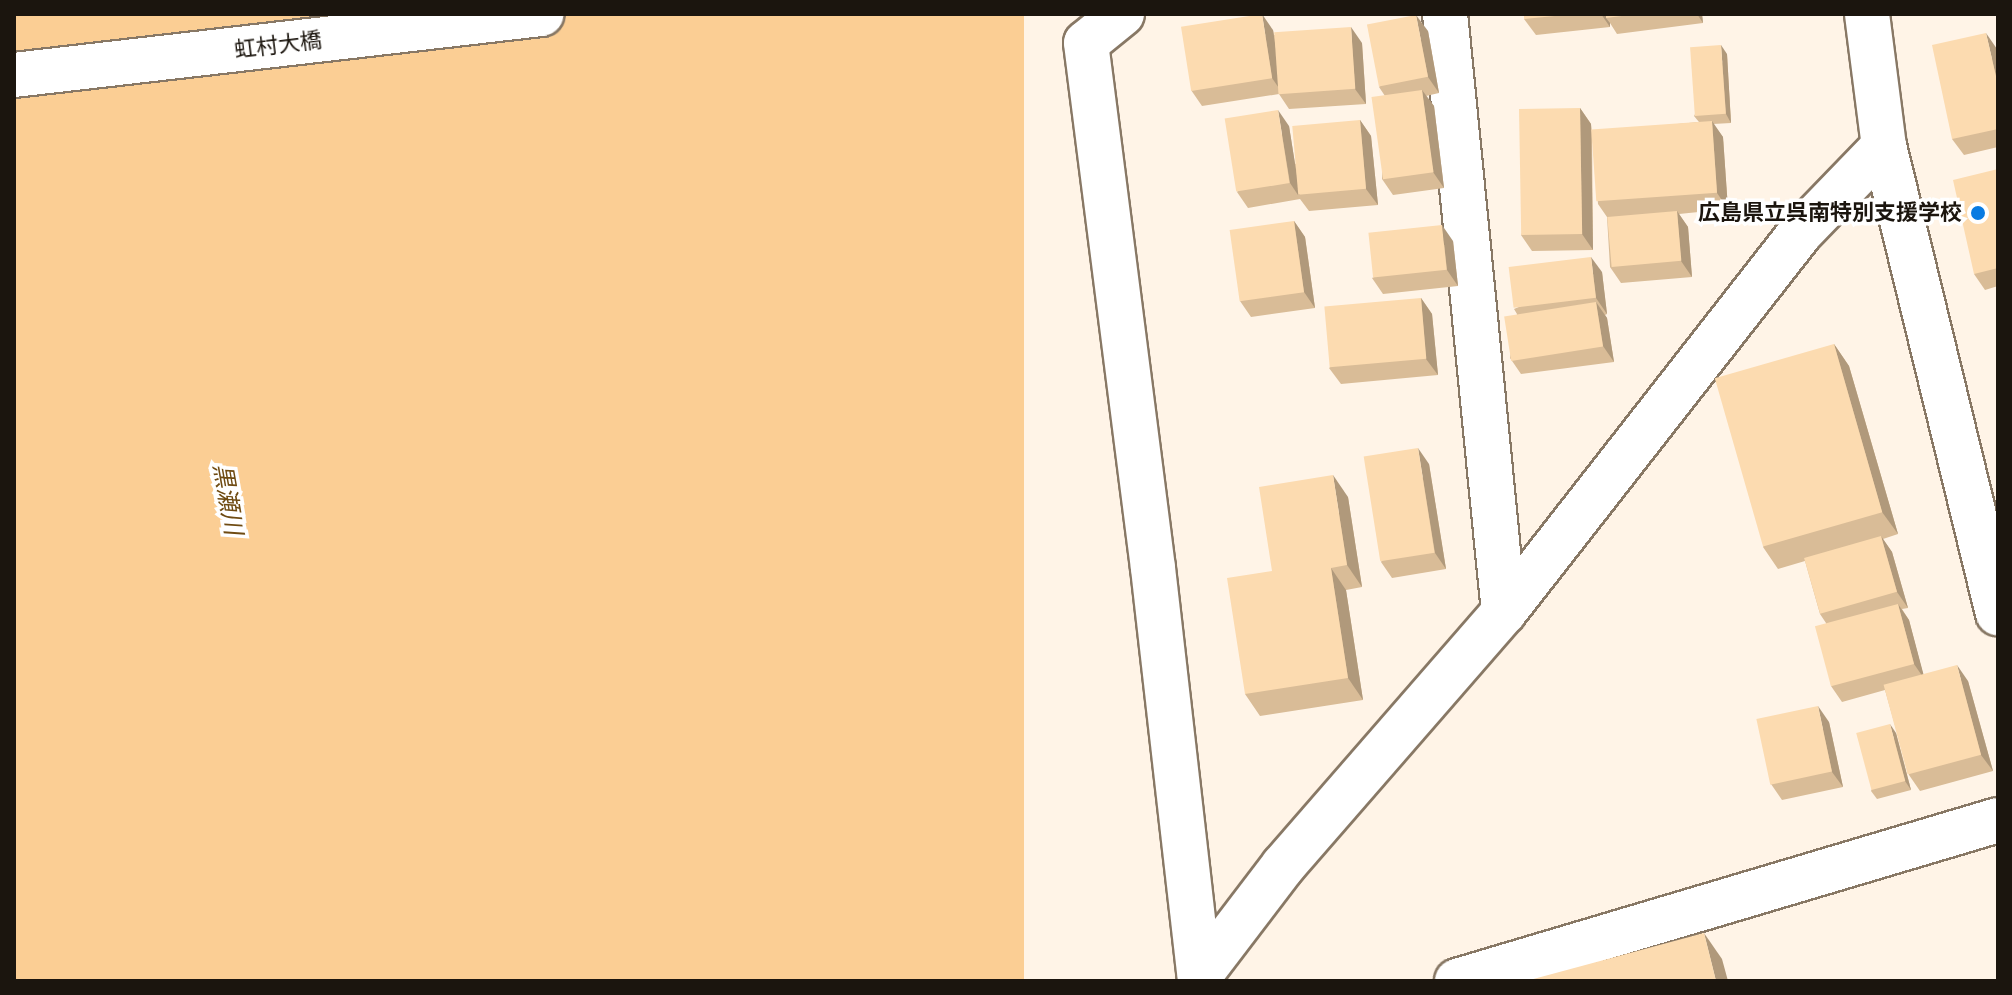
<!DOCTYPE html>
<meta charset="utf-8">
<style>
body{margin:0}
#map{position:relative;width:2012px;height:995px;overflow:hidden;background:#fff4e7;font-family:"PT Sans","Noto Sans JP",sans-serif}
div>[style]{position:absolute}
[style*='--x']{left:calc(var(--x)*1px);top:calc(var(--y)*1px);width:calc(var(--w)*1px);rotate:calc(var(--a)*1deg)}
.water>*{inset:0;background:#fbce94;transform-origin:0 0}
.roads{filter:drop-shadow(2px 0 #887865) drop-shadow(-2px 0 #887865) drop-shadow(0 2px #887865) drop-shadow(0 -2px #887865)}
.minor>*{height:44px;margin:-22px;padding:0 22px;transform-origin:22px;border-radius:22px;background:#fff}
.tertiary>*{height:44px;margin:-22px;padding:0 22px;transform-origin:22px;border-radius:22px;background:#fff}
.wall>*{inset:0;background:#d9bc97}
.shaded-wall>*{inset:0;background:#b0997b}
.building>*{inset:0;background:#fcdbb0;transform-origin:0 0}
.dots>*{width:22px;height:22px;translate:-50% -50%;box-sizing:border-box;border:4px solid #fff;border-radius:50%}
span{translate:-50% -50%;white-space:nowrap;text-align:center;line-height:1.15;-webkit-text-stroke:7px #fff;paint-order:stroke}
.street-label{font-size:22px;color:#1b150e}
.poi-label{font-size:22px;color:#1b150e;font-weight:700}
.right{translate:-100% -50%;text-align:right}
.water-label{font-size:24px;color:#6f4b12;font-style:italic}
.frame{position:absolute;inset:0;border:16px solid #1b150e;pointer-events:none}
</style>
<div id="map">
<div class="water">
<i style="left:14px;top:14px;width:1010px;height:967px"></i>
</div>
<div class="roads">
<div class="minor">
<i style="--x:1122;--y:14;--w:46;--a:141.1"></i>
<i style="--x:1086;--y:43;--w:529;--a:82.73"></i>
<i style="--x:1153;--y:568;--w:416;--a:83.5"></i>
<i style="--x:1445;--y:14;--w:601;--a:84.37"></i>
<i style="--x:1200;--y:975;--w:137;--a:-52.7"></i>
<i style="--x:1283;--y:866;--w:337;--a:-49"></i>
<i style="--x:1504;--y:612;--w:481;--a:-52"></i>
<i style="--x:1800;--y:233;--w:121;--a:-46"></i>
<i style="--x:1457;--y:981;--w:564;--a:-16.57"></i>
</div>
<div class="tertiary">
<i style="--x:1867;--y:14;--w:133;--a:82.7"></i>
<i style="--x:1884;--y:146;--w:481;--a:76.3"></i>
<i style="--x:14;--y:75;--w:531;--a:-6.6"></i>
</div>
</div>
<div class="wall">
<i style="clip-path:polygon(1524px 14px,1702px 14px,1703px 23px,1617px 34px,1610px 23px,1610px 27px,1536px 35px,1524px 19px)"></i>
<i style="clip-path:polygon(1273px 30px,1274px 35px,1362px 43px,1366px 104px,1289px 109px,1279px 94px,1202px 106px,1191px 90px)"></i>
<i style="clip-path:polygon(1428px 31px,1439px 93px,1426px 96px,1434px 106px,1444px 188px,1393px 195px,1382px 179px,1385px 96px,1379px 87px)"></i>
<i style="clip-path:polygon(1997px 49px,1998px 147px,1964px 155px,1952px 139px)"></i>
<i style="clip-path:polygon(1727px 54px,1731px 123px,1713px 124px,1723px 137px,1728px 209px,1679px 214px,1688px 227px,1692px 277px,1621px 283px,1610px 267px,1607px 217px,1598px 204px,1592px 133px,1593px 250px,1532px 251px,1521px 235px,1580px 108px,1591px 124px,1592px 132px,1699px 122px,1694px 116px)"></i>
<i style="clip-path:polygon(1360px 120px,1371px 136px,1378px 205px,1309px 211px,1300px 199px,1248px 208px,1237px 192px,1289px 126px,1295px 164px)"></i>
<i style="clip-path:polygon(1998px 169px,1998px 286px,1985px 290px,1974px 274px)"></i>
<i style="clip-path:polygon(1294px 221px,1305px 237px,1315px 308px,1251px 317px,1240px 301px)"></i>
<i style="clip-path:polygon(1453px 241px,1458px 286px,1383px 294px,1372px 278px)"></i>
<i style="clip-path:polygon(1602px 272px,1607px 314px,1605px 315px,1607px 318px,1614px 362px,1521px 374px,1510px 358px,1517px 314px,1514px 309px)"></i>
<i style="clip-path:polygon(1421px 298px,1432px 314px,1438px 375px,1341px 384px,1329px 368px)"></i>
<i style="clip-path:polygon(1834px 344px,1849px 366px,1898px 534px,1883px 539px,1892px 552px,1908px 608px,1902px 609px,1909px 620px,1923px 674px,1968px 681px,1993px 771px,1920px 791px,1909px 775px,1885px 690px,1842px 702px,1831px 686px,1826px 623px,1820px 614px,1805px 561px,1778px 569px,1763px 547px)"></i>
<i style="clip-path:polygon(1429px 464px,1446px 569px,1392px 578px,1381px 562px)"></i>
<i style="clip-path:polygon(1348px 497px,1362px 587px,1346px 590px,1363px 700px,1260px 716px,1245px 694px)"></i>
<i style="clip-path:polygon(1829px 722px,1843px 787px,1782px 800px,1771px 784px)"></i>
<i style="clip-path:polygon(1896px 733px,1911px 790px,1877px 799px,1871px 791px)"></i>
</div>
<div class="shaded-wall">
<i style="clip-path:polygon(1262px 14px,1273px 30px,1283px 94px,1272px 78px)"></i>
<i style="clip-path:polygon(1601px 14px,1609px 14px,1606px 18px,1610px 23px,1610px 27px)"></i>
<i style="clip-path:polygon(1697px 14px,1702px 14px,1703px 23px)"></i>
<i style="clip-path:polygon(1416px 15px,1428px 31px,1439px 93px,1428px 77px)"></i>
<i style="clip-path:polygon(1351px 27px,1362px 43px,1366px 104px,1355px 89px)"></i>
<i style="clip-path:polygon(1986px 33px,1997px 49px,1998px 52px,1998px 85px)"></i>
<i style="clip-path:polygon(1721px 45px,1727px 54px,1731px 123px,1726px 114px)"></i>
<i style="clip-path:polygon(1422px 90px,1434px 106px,1444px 188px,1433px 172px)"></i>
<i style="clip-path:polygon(1580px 108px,1591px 124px,1593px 250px,1582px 234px)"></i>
<i style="clip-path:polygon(1278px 110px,1289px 126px,1300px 195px,1298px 195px,1290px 183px)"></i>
<i style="clip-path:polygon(1360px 120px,1371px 136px,1378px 205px,1366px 189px)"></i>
<i style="clip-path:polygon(1712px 121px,1723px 137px,1728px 209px,1717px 193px)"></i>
<i style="clip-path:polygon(1677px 211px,1688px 227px,1692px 277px,1681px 261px)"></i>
<i style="clip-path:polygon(1294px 221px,1305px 237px,1315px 308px,1304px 292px)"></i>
<i style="clip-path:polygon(1442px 225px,1453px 241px,1458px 286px,1447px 270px)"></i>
<i style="clip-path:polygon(1591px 257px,1602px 272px,1607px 314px,1596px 298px)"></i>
<i style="clip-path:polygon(1421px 298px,1432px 314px,1438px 375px,1426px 359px)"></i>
<i style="clip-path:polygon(1596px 302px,1607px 318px,1614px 362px,1603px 346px)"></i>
<i style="clip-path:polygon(1834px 344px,1849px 366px,1898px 534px,1882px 512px)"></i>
<i style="clip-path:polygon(1418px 448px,1429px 464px,1446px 569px,1435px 553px)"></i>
<i style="clip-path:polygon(1333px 475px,1348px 497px,1362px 587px,1347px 565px)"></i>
<i style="clip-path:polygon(1881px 536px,1892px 552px,1908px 608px,1897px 592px)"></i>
<i style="clip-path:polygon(1331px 568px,1346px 590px,1363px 700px,1348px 678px)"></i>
<i style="clip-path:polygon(1898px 604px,1909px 620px,1925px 680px,1914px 664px)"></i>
<i style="clip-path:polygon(1957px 665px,1968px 681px,1993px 771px,1981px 755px)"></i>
<i style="clip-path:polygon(1818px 706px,1829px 722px,1843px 787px,1832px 772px)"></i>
<i style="clip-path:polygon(1890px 724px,1896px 733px,1911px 790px,1905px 781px)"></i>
<i style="clip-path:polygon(1704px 933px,1722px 959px,1728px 981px,1716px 981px)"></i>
</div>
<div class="building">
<i style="left:1262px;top:14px;width:65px;height:82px;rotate:81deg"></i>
<i style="clip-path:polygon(1524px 14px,1575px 14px,1524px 19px)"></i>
<i style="clip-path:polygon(1606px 14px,1637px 14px,1606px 18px)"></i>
<i style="left:1416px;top:15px;width:63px;height:50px;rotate:79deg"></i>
<i style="left:1351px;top:27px;width:62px;height:77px;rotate:86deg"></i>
<i style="clip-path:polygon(1986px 33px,1998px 85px,1998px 129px,1952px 139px,1932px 45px)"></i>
<i style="left:1721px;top:45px;width:69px;height:31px;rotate:86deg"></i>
<i style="left:1422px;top:90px;width:83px;height:51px;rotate:82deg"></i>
<i style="left:1580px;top:108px;width:126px;height:61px;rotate:89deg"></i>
<i style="left:1278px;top:110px;width:74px;height:54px;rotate:81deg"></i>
<i style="left:1360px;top:120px;width:69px;height:68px;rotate:85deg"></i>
<i style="left:1712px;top:121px;width:72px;height:121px;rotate:86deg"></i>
<i style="clip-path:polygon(1998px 169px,1998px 268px,1974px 274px,1953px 180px)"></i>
<i style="left:1677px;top:211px;width:50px;height:70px;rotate:85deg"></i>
<i style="left:1294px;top:221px;width:72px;height:65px;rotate:82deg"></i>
<i style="left:1442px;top:225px;width:45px;height:74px;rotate:84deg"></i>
<i style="left:1591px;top:257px;width:41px;height:83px;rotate:83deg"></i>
<i style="left:1421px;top:298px;width:61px;height:97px;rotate:85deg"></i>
<i style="left:1596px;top:302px;width:45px;height:93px;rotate:81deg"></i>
<i style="left:1834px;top:344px;width:175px;height:124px;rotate:74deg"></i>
<i style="left:1418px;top:448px;width:106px;height:55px;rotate:81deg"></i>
<i style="clip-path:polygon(1333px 475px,1347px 565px,1331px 568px,1348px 678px,1245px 694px,1227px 578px,1272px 571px,1259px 487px)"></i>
<i style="left:1881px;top:536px;width:58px;height:80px;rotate:74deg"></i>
<i style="left:1898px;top:604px;width:62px;height:86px;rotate:75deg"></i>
<i style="left:1957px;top:665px;width:93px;height:76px;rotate:75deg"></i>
<i style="left:1818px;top:706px;width:67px;height:63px;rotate:78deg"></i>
<i style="left:1890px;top:724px;width:59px;height:35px;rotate:75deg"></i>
<i style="clip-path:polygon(1704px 933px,1716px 981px,1526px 981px)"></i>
</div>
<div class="dots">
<i style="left:1978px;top:213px;background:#087be2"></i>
</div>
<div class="street-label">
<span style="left:278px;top:45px;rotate:-7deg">虹村大橋</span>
</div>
<div class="poi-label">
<span class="right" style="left:1962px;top:213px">広島県立呉南特別支援学校</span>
</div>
<div class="water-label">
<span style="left:228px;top:499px;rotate:80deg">黒瀬川</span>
</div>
<div class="frame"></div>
</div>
